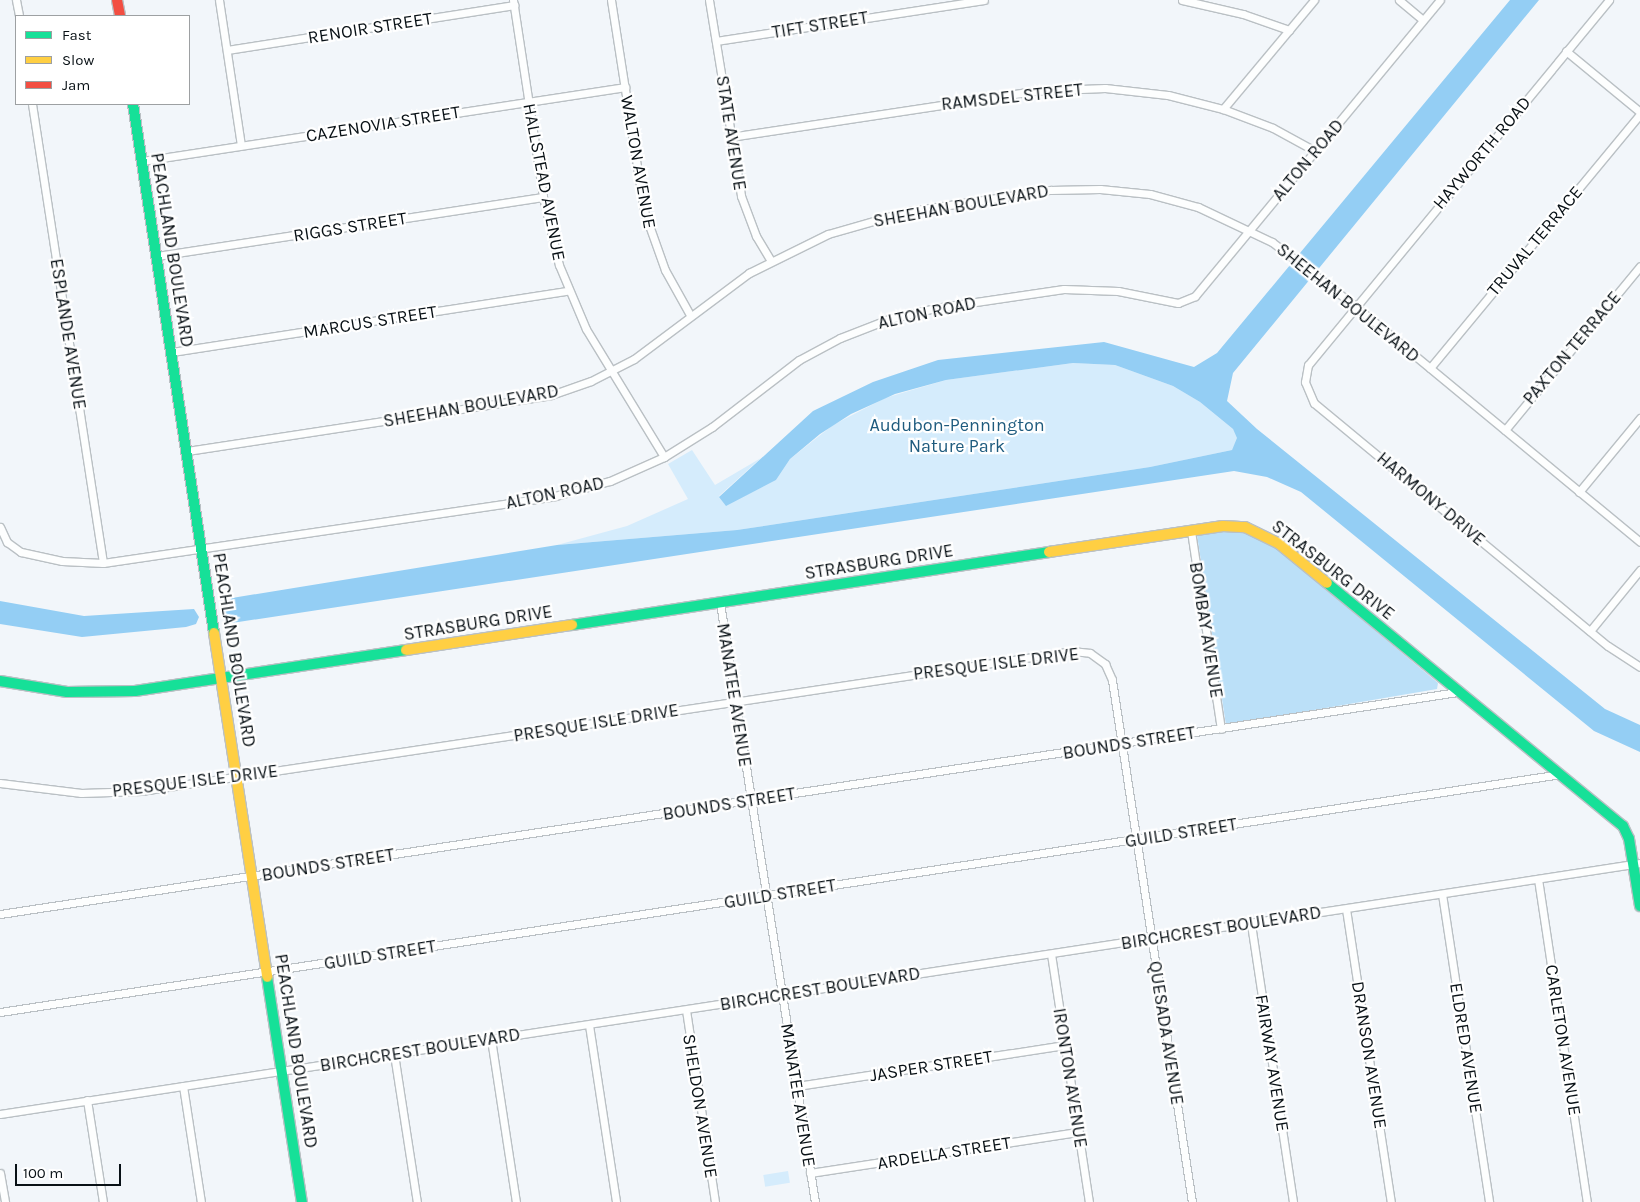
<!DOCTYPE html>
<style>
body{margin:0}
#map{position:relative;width:1640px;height:1202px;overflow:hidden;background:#f2f6fa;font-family:Karla,sans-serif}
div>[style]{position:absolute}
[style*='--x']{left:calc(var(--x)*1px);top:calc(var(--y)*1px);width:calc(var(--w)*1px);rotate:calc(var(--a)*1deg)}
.green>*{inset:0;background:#d5ecfc;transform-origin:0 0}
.forest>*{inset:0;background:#bbe0f8}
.water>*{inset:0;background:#94cef4}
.roads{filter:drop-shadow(1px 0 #bac0c4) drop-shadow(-1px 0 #bac0c4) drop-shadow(0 1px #bac0c4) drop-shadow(0 -1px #bac0c4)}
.street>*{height:7px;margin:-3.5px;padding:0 3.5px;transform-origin:3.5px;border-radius:3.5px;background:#fdfefe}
.fast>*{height:10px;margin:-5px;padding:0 5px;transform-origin:5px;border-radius:5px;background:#16e098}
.slow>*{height:10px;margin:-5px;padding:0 5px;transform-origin:5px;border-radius:5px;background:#ffcf43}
.jam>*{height:10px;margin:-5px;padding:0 5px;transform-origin:5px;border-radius:5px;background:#f24e42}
span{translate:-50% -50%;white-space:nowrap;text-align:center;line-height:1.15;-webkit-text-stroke:4.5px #fff;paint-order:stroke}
.street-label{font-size:18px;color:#091116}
.park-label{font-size:18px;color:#1e5b7e}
.legend{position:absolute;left:15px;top:15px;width:175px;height:90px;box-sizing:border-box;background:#fff;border:1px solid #9da0a2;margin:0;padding:6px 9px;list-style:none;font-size:15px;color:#091116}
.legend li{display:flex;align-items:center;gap:10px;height:25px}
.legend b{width:25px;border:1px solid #9da0a2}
.scale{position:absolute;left:15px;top:1164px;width:106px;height:22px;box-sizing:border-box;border:2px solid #091116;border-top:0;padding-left:6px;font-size:15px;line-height:18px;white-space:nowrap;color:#091116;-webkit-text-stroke:4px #fff;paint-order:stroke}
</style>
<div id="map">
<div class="green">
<i style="clip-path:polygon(1073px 363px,1115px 365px,1173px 386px,1200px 402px,1233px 429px,1238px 438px,1232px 450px,1150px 467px,737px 530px,557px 545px,627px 526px,688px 499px,668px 464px,692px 450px,715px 485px,761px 458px,719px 496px,726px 505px,776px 480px,790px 459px,833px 425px,885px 398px,946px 380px)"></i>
<i style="left:788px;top:1171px;width:12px;height:25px;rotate:81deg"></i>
</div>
<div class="forest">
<i style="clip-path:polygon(1229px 531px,1253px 535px,1273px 545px,1438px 683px,1437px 689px,1226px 725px,1197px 535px)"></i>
</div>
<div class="water">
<i style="clip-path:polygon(1510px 0,1539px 0,1233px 373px,1227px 401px,1257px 429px,1605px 709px,1640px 725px,1640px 752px,1594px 731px,1301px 492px,1267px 477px,1234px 471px,232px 623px,226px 616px,224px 607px,232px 598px,557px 545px,737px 530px,1150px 467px,1232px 450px,1237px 438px,1233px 429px,1200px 402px,1173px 386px,1115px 365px,1073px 363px,946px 380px,895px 394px,851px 414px,820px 434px,790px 459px,776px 480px,726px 506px,719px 497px,813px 411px,873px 382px,938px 360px,1104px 342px,1194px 367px,1217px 353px)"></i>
<i style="clip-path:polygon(0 601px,84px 616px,194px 609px,199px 617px,196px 624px,186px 627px,82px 637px,0 624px)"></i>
</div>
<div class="roads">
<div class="street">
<i style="--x:16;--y:0;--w:16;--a:79"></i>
<i style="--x:219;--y:0;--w:147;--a:81.4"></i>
<i style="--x:513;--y:0;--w:199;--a:81.3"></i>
<i style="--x:543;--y:197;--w:70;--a:76.8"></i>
<i style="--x:559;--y:265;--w:69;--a:67.1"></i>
<i style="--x:586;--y:329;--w:150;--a:58.6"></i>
<i style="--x:611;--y:0;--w:214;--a:81.1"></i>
<i style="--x:644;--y:211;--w:63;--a:70.4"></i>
<i style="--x:665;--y:270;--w:51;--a:60.9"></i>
<i style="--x:709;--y:0;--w:199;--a:80.7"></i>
<i style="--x:741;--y:196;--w:43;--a:69.4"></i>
<i style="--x:756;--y:236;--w:29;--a:59"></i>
<i style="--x:1182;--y:0;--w:63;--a:12.9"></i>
<i style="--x:1243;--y:14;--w:49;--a:19.2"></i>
<i style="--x:1399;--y:0;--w:31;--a:40"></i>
<i style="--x:1609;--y:0;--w:473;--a:129.5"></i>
<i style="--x:1308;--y:365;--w:17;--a:100"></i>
<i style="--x:1305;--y:382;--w:23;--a:67"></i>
<i style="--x:1314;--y:403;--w:381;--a:39.6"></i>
<i style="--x:1608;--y:646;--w:38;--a:33"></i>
<i style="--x:716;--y:41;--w:271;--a:-8.7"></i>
<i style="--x:227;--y:50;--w:291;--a:-8.9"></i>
<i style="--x:1566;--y:51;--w:96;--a:39.5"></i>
<i style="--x:32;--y:104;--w:464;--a:81.2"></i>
<i style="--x:1223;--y:109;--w:142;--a:-50.1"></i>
<i style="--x:730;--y:137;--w:306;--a:-8.6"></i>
<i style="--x:1033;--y:91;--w:72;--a:-2.4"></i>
<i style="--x:1105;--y:88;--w:63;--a:6.3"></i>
<i style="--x:1168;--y:95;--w:57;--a:14.3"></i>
<i style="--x:1223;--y:109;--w:53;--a:20.8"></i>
<i style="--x:1273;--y:128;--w:48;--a:28.7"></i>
<i style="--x:142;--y:161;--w:489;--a:-8.7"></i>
<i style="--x:157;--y:256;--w:390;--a:-8.7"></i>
<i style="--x:172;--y:352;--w:401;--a:-8.8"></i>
<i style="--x:1430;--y:368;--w:330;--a:-50.4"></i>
<i style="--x:1505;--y:430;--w:212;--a:-50.5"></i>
<i style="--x:187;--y:451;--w:368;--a:-8.7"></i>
<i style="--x:551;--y:395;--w:42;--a:-19.3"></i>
<i style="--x:591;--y:381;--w:48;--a:-27.1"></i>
<i style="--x:634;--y:359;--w:144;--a:-36.8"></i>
<i style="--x:749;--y:273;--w:88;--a:-26.3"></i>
<i style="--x:828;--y:234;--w:84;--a:-15.9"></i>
<i style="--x:909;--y:211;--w:143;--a:-8.5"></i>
<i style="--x:1050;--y:190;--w:50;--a:-1.1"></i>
<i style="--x:1100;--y:189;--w:50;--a:5.7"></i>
<i style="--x:1150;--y:194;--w:50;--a:15.2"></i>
<i style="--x:1198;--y:207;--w:82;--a:25.3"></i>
<i style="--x:1272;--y:242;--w:105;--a:37.6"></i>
<i style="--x:1355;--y:306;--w:370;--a:39.6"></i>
<i style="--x:1579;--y:492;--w:96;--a:-50.5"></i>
<i style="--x:0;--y:527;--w:17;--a:65"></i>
<i style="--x:7;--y:542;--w:17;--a:36"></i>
<i style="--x:21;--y:552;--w:42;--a:12.4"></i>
<i style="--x:62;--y:561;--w:41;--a:2.8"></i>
<i style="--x:103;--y:563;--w:457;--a:-8.4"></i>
<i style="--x:555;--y:496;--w:57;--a:-15.3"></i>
<i style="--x:610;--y:481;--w:59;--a:-24"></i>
<i style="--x:664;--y:457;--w:57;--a:-32"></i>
<i style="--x:712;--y:427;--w:110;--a:-37.6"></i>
<i style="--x:799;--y:360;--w:47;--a:-28.2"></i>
<i style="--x:840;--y:338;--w:53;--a:-21.2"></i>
<i style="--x:889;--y:319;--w:47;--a:-13.4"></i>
<i style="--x:935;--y:308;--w:130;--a:-8.4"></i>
<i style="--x:1064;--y:289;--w:54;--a:2.1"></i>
<i style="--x:1118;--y:291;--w:61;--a:11.3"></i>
<i style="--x:1178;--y:303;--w:18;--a:-22"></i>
<i style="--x:1195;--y:296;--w:384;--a:-50.4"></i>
<i style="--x:1191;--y:531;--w:200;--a:81.4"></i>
<i style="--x:720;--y:603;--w:606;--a:80.99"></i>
<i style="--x:1590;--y:631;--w:79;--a:-50.7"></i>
<i style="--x:0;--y:783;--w:82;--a:7"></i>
<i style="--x:81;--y:793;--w:60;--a:-1.9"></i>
<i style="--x:141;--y:791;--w:941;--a:-8.55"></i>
<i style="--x:1072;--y:651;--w:18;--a:6"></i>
<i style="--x:1090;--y:653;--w:19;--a:36"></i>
<i style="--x:1105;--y:664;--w:17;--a:66"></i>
<i style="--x:1112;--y:680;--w:528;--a:81.29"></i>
<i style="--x:1538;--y:879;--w:327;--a:81.4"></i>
<i style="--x:1442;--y:894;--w:312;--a:81.3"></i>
<i style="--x:1346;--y:909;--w:296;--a:81.3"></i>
<i style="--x:0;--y:914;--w:1475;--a:-8.66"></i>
<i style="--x:1251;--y:924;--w:281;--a:81.4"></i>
<i style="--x:1051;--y:954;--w:251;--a:81.3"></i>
<i style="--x:686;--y:1010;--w:194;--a:81.4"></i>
<i style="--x:0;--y:1012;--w:1578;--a:-8.67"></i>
<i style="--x:589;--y:1025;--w:179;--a:81.3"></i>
<i style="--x:491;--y:1039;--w:165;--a:81.3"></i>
<i style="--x:394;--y:1054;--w:150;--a:81.2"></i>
<i style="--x:183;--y:1086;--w:117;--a:81.2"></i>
<i style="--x:797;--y:1086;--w:271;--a:-8.7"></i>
<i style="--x:87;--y:1100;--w:103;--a:81.1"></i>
<i style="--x:0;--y:1114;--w:1659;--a:-8.7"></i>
<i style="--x:0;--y:1173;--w:29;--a:80"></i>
<i style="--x:810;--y:1173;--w:272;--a:-8.7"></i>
</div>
<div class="fast">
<i style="--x:133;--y:104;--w:535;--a:81.29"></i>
<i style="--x:1327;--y:583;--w:383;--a:39.4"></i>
<i style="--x:1623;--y:826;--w:14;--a:65"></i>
<i style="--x:1629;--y:839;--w:68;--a:80.7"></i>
<i style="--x:572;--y:625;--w:483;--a:-8.7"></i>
<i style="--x:0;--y:681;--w:68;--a:9.3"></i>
<i style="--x:67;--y:692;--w:68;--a:-0.8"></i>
<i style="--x:135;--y:691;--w:274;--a:-8.6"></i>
<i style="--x:267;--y:977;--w:228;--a:81.2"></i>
</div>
<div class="slow">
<i style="--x:1049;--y:552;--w:176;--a:-8.5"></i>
<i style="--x:1223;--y:526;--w:22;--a:3"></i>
<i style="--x:1245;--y:527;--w:37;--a:26"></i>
<i style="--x:1278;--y:543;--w:63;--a:39.2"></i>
<i style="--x:214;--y:633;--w:348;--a:81.2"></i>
<i style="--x:406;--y:650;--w:168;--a:-8.6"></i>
</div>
<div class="jam">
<i style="--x:117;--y:0;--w:16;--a:79"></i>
</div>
</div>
<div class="street-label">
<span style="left:820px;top:25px;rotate:-9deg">TIFT STREET</span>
<span style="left:370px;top:28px;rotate:-9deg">RENOIR STREET</span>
<span style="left:1012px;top:97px;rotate:-6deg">RAMSDEL STREET</span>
<span style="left:383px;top:124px;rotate:-9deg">CAZENOVIA STREET</span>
<span style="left:731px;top:133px;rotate:81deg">STATE AVENUE</span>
<span style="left:1482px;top:153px;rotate:-50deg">HAYWORTH ROAD</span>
<span style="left:1308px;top:160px;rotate:-50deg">ALTON ROAD</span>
<span style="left:638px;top:162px;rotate:80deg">WALTON AVENUE</span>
<span style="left:544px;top:182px;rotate:79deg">HALLSTEAD AVENUE</span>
<span style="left:961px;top:206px;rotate:-10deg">SHEEHAN BOULEVARD</span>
<span style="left:350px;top:227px;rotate:-9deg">RIGGS STREET</span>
<span style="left:1535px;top:241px;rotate:-50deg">TRUVAL TERRACE</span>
<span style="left:172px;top:250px;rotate:81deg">PEACHLAND BOULEVARD</span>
<span style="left:1348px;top:303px;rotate:39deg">SHEEHAN BOULEVARD</span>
<span style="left:927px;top:313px;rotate:-12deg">ALTON ROAD</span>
<span style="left:370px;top:322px;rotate:-9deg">MARCUS STREET</span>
<span style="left:68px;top:334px;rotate:81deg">ESPLANDE AVENUE</span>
<span style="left:1572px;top:348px;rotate:-50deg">PAXTON TERRACE</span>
<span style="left:471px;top:406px;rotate:-10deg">SHEEHAN BOULEVARD</span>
<span style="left:555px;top:493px;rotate:-12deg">ALTON ROAD</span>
<span style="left:1431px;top:499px;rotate:40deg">HARMONY DRIVE</span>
<span style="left:879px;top:562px;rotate:-9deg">STRASBURG DRIVE</span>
<span style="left:1333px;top:570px;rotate:38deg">STRASBURG DRIVE</span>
<span style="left:478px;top:623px;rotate:-9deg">STRASBURG DRIVE</span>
<span style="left:1206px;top:630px;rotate:81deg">BOMBAY AVENUE</span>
<span style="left:234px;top:650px;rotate:81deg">PEACHLAND BOULEVARD</span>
<span style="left:996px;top:664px;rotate:-7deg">PRESQUE ISLE DRIVE</span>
<span style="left:734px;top:695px;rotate:81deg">MANATEE AVENUE</span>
<span style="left:596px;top:723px;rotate:-9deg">PRESQUE ISLE DRIVE</span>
<span style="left:1129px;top:743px;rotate:-9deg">BOUNDS STREET</span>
<span style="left:195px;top:781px;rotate:-7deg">PRESQUE ISLE DRIVE</span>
<span style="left:729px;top:804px;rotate:-9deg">BOUNDS STREET</span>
<span style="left:1181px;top:833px;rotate:-9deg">GUILD STREET</span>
<span style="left:328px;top:865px;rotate:-9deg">BOUNDS STREET</span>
<span style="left:780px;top:894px;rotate:-9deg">GUILD STREET</span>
<span style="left:1221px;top:928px;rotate:-9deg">BIRCHCREST BOULEVARD</span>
<span style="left:380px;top:955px;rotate:-9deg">GUILD STREET</span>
<span style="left:820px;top:989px;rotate:-9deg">BIRCHCREST BOULEVARD</span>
<span style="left:1166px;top:1033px;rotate:81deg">QUESADA AVENUE</span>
<span style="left:1563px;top:1040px;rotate:81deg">CARLETON AVENUE</span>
<span style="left:1466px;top:1048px;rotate:81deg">ELDRED AVENUE</span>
<span style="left:420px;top:1050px;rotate:-9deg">BIRCHCREST BOULEVARD</span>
<span style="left:296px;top:1051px;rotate:81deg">PEACHLAND BOULEVARD</span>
<span style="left:1369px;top:1055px;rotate:81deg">DRANSON AVENUE</span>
<span style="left:1272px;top:1063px;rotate:81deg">FAIRWAY AVENUE</span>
<span style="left:931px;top:1066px;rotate:-9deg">JASPER STREET</span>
<span style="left:1070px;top:1078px;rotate:81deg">IRONTON AVENUE</span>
<span style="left:798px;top:1095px;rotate:81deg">MANATEE AVENUE</span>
<span style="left:700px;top:1106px;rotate:81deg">SHELDON AVENUE</span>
<span style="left:944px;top:1153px;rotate:-9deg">ARDELLA STREET</span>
</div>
<div class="park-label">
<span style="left:957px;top:436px">Audubon-Pennington<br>Nature Park</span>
</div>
<ul class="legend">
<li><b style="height:6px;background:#16e098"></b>Fast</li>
<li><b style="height:6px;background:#ffcf43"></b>Slow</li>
<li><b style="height:6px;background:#f24e42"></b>Jam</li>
</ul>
<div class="scale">100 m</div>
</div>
